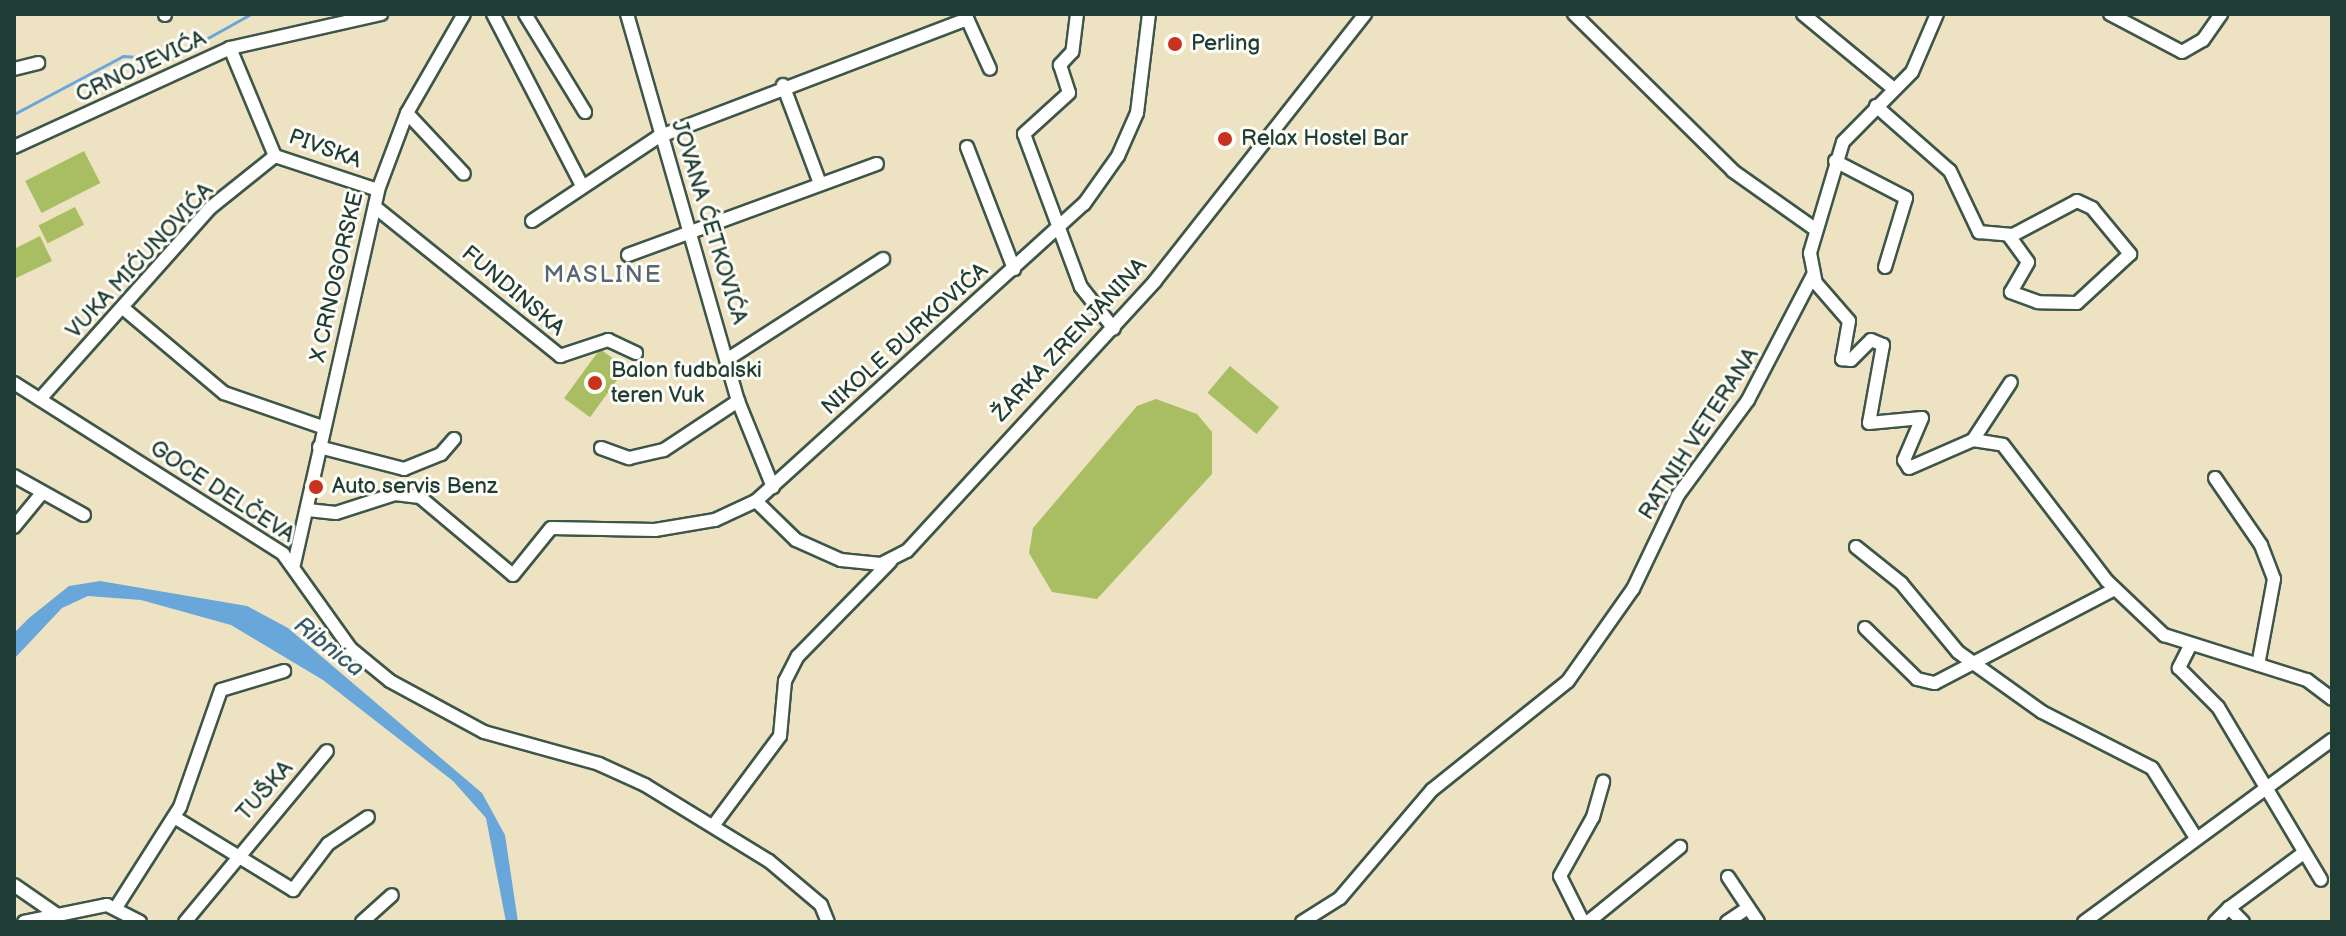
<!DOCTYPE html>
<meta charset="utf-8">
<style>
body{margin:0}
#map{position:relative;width:2346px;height:936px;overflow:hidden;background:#ede3c3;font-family:"Balsamiq Sans",sans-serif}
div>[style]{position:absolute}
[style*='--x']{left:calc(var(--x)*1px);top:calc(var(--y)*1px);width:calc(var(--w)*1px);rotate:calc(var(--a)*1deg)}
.green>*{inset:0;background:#a9bd62;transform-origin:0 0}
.water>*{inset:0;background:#69a6da}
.stream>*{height:3px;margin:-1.5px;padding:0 1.5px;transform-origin:1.5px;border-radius:1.5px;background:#69a6da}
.roads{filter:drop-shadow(2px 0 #3e5649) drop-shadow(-2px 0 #3e5649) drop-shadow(0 2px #3e5649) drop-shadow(0 -2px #3e5649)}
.minor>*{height:12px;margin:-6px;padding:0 6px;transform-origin:6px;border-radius:6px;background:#fff}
.dots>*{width:22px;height:22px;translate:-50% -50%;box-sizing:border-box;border:4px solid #fdfcf7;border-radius:50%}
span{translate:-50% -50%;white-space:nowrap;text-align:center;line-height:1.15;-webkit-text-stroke:6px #fdfcf7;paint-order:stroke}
.poi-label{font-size:22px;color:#1f3d34}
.left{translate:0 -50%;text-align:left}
.street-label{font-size:22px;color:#1f3d34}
.neighbourhood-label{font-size:24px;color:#566673;letter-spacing:2px}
.water-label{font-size:24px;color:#355c66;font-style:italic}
.frame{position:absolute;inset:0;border:16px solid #1f3d34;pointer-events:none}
</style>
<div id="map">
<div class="green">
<i style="left:84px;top:151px;width:36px;height:66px;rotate:63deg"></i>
<i style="left:75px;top:207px;width:20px;height:41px;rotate:63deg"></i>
<i style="clip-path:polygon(40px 236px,52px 261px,14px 279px,14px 249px)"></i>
<i style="left:600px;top:349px;width:32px;height:61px;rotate:36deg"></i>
<i style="left:1230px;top:366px;width:64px;height:35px;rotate:40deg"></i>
<i style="clip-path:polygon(1156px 399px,1197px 414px,1212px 432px,1212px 474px,1097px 599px,1052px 592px,1029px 553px,1033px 528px,1137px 406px)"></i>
</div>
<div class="water">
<i style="clip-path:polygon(100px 581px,247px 606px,288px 628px,482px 793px,505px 835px,518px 922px,506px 922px,486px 818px,453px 781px,323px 680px,231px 625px,141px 600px,88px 596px,62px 608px,14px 659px,14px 633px,29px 618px,69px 586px)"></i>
</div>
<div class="stream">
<i style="--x:14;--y:114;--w:123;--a:-28"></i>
<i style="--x:123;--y:56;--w:47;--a:3.7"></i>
<i style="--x:170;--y:59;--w:93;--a:-29.1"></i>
</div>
<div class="roads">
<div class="minor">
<i style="--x:165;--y:14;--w:1;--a:90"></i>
<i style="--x:493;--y:14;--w:191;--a:62.6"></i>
<i style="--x:525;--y:14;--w:115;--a:58.5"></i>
<i style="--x:627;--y:14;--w:403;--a:74"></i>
<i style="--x:738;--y:401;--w:93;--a:67.9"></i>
<i style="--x:965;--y:14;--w:60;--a:65.6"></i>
<i style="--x:1077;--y:14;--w:38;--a:97"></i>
<i style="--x:1072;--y:52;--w:18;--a:133"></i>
<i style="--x:1060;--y:65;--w:29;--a:72"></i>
<i style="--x:1069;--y:93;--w:61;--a:137.7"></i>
<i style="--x:1024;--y:134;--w:163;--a:69.6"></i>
<i style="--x:1081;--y:287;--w:53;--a:51.8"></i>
<i style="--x:1574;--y:14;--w:223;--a:44.6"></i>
<i style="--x:1733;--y:171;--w:100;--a:35.3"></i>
<i style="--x:1803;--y:14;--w:118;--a:39.5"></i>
<i style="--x:1937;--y:14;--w:63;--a:113.3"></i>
<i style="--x:1912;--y:72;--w:98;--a:134.6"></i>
<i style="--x:1843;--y:142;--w:116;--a:106.6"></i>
<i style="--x:1810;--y:253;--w:31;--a:79"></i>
<i style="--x:1816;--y:283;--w:50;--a:49"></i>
<i style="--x:1849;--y:321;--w:39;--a:100"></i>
<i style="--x:1842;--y:359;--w:9;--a:6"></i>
<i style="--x:1851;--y:360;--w:28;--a:-45"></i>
<i style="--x:1871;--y:340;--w:13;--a:23"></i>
<i style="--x:1883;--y:345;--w:79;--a:100.2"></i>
<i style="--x:1869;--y:423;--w:53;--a:-5.4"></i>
<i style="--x:1922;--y:418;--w:46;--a:113.2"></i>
<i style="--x:1904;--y:460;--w:9;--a:58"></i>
<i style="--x:1909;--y:468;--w:70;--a:-23.6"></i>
<i style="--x:1973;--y:440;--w:30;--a:9"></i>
<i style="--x:2003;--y:445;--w:171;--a:52.6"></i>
<i style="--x:2107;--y:581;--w:79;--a:43.5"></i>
<i style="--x:2164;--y:635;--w:150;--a:17.5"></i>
<i style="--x:2307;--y:680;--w:31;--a:37"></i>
<i style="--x:2110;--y:14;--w:81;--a:27.8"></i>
<i style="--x:2182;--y:52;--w:24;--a:-30"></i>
<i style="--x:2203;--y:40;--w:32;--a:-55"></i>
<i style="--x:230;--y:48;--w:117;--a:67.4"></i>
<i style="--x:275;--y:156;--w:108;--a:18.3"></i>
<i style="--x:14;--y:69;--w:25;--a:-14"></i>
<i style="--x:783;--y:85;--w:103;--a:69.4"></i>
<i style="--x:1876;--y:106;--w:98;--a:41.3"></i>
<i style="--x:1950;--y:171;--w:68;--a:64.6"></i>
<i style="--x:1979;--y:232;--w:34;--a:5"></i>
<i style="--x:2013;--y:235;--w:72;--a:-28"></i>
<i style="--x:2077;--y:201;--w:17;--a:25"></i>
<i style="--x:2092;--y:208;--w:60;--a:50.4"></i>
<i style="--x:2130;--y:254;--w:72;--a:137.2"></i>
<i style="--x:2077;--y:303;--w:39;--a:-179"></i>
<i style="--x:2038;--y:302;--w:29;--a:-160"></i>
<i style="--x:2011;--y:292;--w:34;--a:-60"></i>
<i style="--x:2028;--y:262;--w:32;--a:-126"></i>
<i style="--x:407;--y:113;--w:83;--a:46.9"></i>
<i style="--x:14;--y:147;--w:238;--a:-24.6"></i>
<i style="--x:230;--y:48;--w:155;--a:-12.7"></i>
<i style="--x:967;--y:147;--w:131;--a:68.9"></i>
<i style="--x:1835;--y:161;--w:80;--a:27.5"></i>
<i style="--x:1906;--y:198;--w:72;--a:106.9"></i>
<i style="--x:375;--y:207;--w:238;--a:38.8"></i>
<i style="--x:560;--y:356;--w:51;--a:-18.4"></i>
<i style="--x:608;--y:340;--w:31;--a:25"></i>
<i style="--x:532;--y:221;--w:151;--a:-33.7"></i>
<i style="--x:658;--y:137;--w:331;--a:-20.9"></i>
<i style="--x:628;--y:255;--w:265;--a:-20.1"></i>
<i style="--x:123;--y:308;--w:132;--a:40.1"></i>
<i style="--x:224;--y:393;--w:104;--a:19.1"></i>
<i style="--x:731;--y:357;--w:181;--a:-32.8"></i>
<i style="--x:14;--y:383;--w:319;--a:32.4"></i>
<i style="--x:283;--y:554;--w:117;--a:54.4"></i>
<i style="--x:351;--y:649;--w:50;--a:39.4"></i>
<i style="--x:390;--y:681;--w:107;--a:28.5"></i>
<i style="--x:484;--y:732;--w:119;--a:15.5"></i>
<i style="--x:599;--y:764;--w:51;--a:24.5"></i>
<i style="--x:645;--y:785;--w:145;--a:31.5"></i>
<i style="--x:769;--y:861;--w:68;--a:40.2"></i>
<i style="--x:821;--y:905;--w:18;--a:68"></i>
<i style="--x:40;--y:399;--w:256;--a:-48.3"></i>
<i style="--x:210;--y:208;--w:83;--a:-38.7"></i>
<i style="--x:1973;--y:440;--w:69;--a:-56.8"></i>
<i style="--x:319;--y:447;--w:88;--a:14.5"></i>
<i style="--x:404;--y:469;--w:40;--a:-22"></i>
<i style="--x:441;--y:454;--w:20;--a:-49"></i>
<i style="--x:601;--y:448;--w:30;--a:20"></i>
<i style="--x:629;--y:458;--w:36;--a:-13"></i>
<i style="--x:664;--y:450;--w:89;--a:-33.5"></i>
<i style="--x:14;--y:476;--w:80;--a:29.1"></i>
<i style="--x:2215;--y:478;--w:81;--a:55.5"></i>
<i style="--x:2261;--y:545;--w:36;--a:69"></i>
<i style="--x:2274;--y:579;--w:87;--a:100.5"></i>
<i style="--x:756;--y:501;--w:56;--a:44.3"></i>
<i style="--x:796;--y:540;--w:49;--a:24"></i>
<i style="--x:841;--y:560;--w:40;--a:5.7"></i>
<i style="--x:881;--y:564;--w:29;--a:-27"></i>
<i style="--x:907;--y:551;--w:367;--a:-47.4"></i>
<i style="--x:1155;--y:281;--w:340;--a:-51.8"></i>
<i style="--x:308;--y:510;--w:28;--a:6"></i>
<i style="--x:336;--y:513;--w:62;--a:-17.9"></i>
<i style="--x:395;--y:494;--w:25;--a:7"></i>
<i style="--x:420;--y:497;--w:121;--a:40"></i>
<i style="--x:513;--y:575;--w:60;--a:-51"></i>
<i style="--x:551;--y:528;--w:104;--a:1.1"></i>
<i style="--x:655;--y:530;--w:61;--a:-9.5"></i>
<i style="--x:715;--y:520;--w:45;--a:-24.9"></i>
<i style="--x:756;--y:501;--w:442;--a:-42.2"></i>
<i style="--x:1084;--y:204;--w:59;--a:-54.7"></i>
<i style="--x:1118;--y:156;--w:47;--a:-66.2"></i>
<i style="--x:1137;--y:113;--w:100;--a:-83.1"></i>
<i style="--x:14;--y:527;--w:44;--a:-50.5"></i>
<i style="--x:1856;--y:547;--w:58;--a:38.7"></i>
<i style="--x:1901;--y:583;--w:89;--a:50.4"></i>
<i style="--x:1958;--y:652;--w:103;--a:35.5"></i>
<i style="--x:2042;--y:712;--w:123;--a:27"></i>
<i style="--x:2152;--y:768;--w:83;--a:57.8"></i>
<i style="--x:294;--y:564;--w:383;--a:-77.3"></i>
<i style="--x:378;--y:190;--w:82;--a:-69.4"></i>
<i style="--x:407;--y:113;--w:114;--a:-60.1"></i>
<i style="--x:1865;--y:628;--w:73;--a:44.4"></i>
<i style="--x:1917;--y:679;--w:18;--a:13"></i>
<i style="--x:1935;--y:683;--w:203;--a:-27.6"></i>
<i style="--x:2190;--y:646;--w:25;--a:117"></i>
<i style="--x:2179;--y:668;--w:55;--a:45"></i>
<i style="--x:2218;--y:707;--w:201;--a:59.2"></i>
<i style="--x:174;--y:817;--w:140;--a:31.5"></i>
<i style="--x:293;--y:890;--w:58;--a:-52.7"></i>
<i style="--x:328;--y:844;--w:48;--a:-34"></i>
<i style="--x:713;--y:826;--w:112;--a:-53.3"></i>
<i style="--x:780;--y:736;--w:55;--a:-84.8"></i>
<i style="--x:785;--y:681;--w:28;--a:-63"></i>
<i style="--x:798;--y:656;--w:132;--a:-45.6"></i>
<i style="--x:1728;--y:877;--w:54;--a:56.3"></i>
<i style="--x:14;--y:885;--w:51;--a:34.6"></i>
<i style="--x:117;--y:906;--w:117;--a:-57.5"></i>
<i style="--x:180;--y:807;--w:124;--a:-70.7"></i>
<i style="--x:221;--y:690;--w:66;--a:-16.8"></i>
<i style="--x:24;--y:922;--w:85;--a:-11.6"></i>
<i style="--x:107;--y:905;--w:37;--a:27"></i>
<i style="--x:185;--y:922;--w:222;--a:-50.3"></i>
<i style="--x:362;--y:922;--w:40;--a:-42"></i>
<i style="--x:1302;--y:922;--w:45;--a:-32.3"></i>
<i style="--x:1340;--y:898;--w:142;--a:-49.6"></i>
<i style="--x:1432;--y:790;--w:174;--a:-38.7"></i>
<i style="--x:1568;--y:681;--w:113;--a:-54.8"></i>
<i style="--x:1633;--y:589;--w:104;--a:-64.4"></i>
<i style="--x:1678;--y:495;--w:118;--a:-53.6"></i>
<i style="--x:1748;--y:400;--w:141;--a:-62.5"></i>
<i style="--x:1583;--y:922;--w:51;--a:-116.6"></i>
<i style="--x:1560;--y:876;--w:68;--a:-60.8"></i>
<i style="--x:1593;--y:817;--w:37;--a:-74"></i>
<i style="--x:1588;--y:922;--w:119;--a:-39.2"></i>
<i style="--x:1727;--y:922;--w:23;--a:-34"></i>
<i style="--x:2084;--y:922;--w:308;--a:-36.3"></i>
<i style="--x:2215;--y:922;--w:20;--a:-45"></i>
<i style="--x:2243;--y:922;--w:20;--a:-135"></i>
<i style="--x:2229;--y:908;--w:89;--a:-36.4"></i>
</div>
</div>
<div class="dots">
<i style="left:1175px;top:44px;background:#c8321e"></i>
<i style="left:1225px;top:139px;background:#c8321e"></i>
<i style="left:595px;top:383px;background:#c8321e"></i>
<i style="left:316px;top:487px;background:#c8321e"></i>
</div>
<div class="poi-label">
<span class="left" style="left:1191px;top:44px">Perling</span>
<span class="left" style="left:1241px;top:139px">Relax Hostel Bar</span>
<span class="left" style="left:611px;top:383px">Balon fudbalski<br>teren Vuk</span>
<span class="left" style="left:332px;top:487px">Auto servis Benz</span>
</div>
<div class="street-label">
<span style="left:141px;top:67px;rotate:-25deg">CRNOJEVIĆA</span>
<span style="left:325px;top:149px;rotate:20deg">PIVSKA</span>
<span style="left:709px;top:222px;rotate:73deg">JOVANA ĆETKOVIĆA</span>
<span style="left:140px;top:261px;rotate:-47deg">VUKA MIĆUNOVIĆA</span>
<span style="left:337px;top:277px;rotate:-77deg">X CRNOGORSKE</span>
<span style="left:513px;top:291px;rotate:40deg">FUNDINSKA</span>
<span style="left:905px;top:339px;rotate:-42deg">NIKOLE ĐURKOVIĆA</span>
<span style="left:1070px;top:340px;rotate:-47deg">ŽARKA ZRENJANINA</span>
<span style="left:1699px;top:434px;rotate:-57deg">RATNIH VETERANA</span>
<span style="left:222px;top:492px;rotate:33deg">GOCE DELČEVA</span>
<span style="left:265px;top:791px;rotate:-48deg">TUŠKA</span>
</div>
<div class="neighbourhood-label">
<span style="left:603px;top:275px">MASLINE</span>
</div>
<div class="water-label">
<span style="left:329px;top:647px;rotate:38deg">Ribnica</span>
</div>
<div class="frame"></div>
</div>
